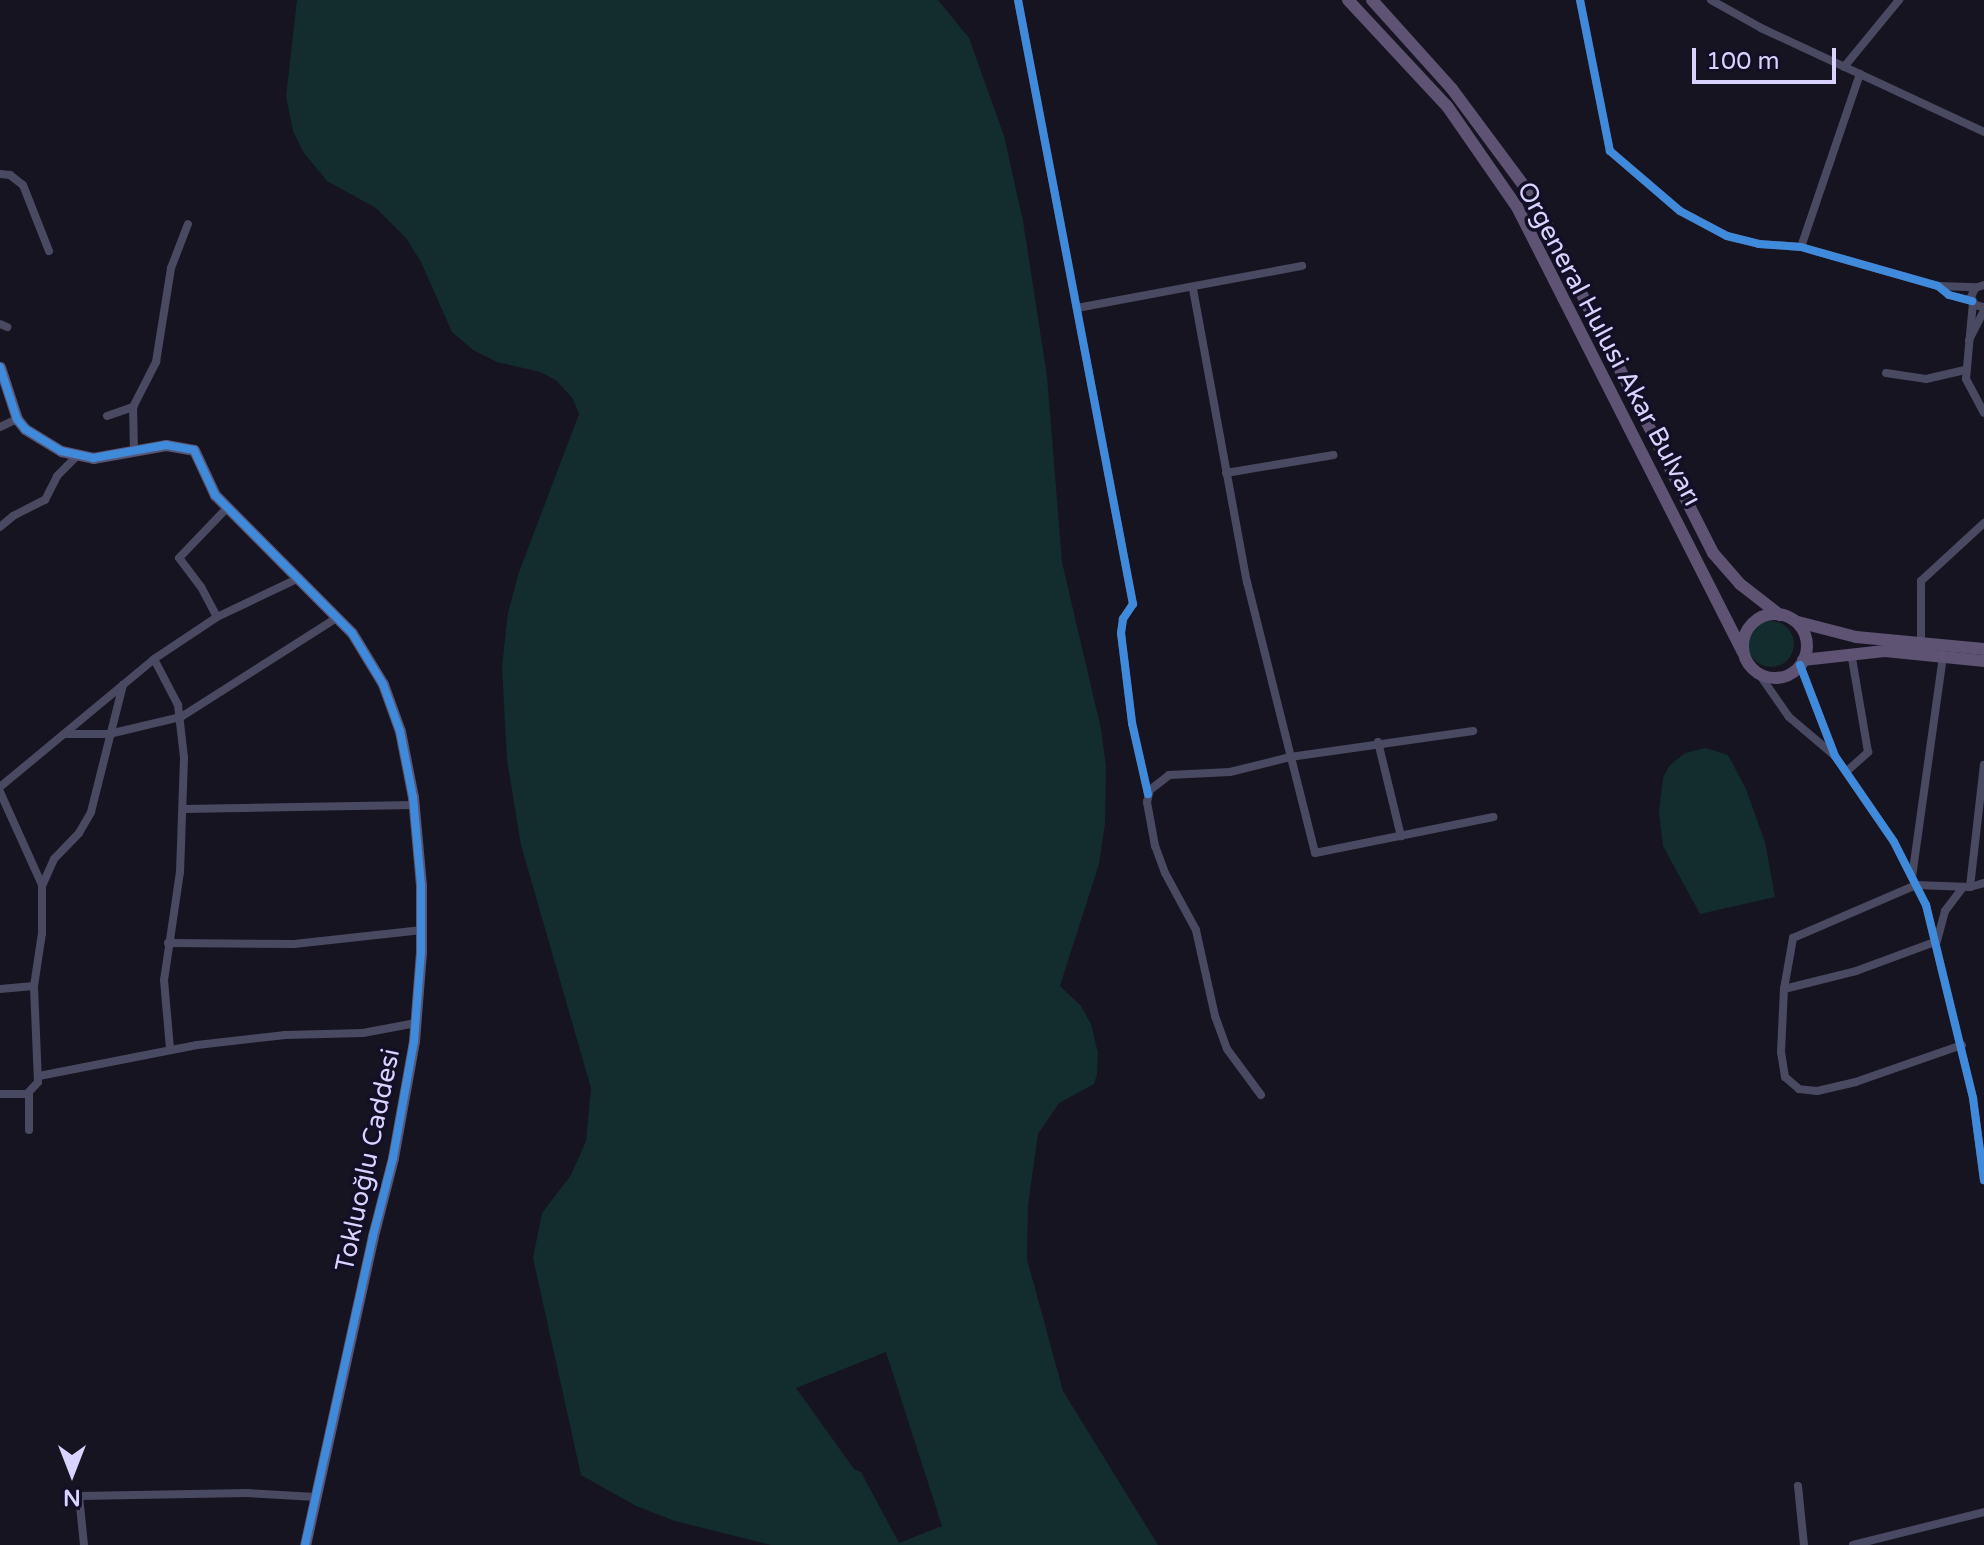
<!DOCTYPE html>
<meta charset="utf-8">
<style>
body{margin:0}
#map{position:relative;width:1984px;height:1545px;overflow:hidden;background:#161421;font-family:"Varela Round",sans-serif}
div>[style]{position:absolute}
[style*='--x']{left:calc(var(--x)*1px);top:calc(var(--y)*1px);width:calc(var(--w)*1px);rotate:calc(var(--a)*1deg)}
.green>*{inset:0;background:#132c2d}
.round{border-radius:50%}
.street>*{height:8px;margin:-4px;padding:0 4px;transform-origin:4px;border-radius:4px;background:#4a4962}
.secondary>*{height:11px;margin:-5.5px;padding:0 5.5px;transform-origin:5.5px;border-radius:5.5px;background:#575674}
.primary>*{height:12px;margin:-6px;padding:0 6px;transform-origin:6px;border-radius:6px;background:#5e5373}
.primary>.ring{margin:-6px;padding:0;box-sizing:content-box;background:none;border:12px solid #5e5373;border-radius:50%}
.cycleway>*{height:8px;margin:-4px;padding:0 4px;transform-origin:4px;border-radius:4px;background:#408adc}
span{translate:-50% -50%;white-space:nowrap;text-align:center;line-height:1.15;-webkit-text-stroke:7px #130f26;paint-order:stroke}
.street-label{font-size:26px;color:#d9d4ff}
.north{position:absolute;left:32px;top:1433px;width:80px;height:80px;-webkit-text-stroke:6px #130f26;paint-order:stroke;rotate:180deg;font-size:22px;font-weight:700;line-height:32px;text-align:center;color:#d9d4ff}
.north::after{content:'';display:block;margin:auto;width:28px;height:36px;background:#d9d4ff;clip-path:polygon(50% 0,100% 100%,50% 72%,0 100%)}
.scale{position:absolute;left:1692px;top:48px;width:144px;height:36px;box-sizing:border-box;border:4px solid #d9d4ff;border-top:0;padding-left:10px;font-size:24px;line-height:28px;white-space:nowrap;color:#d9d4ff;-webkit-text-stroke:6px #130f26;paint-order:stroke}
</style>
<div id="map">
<div class="green">
<i style="clip-path:polygon(evenodd,297px 0,938px 0,969px 38px,1004px 136px,1023px 221px,1047px 376px,1062px 562px,1101px 729px,1106px 767px,1105px 824px,1099px 864px,1060px 986px,1081px 1006px,1091px 1024px,1098px 1053px,1097px 1074px,1094px 1084px,1059px 1103px,1038px 1134px,1028px 1205px,1027px 1259px,1063px 1391px,1158px 1545px,771px 1545px,675px 1521px,636px 1506px,581px 1475px,533px 1258px,542px 1213px,571px 1175px,586px 1141px,591px 1088px,521px 845px,507px 760px,502px 666px,508px 613px,518px 575px,579px 414px,573px 399px,556px 380px,540px 372px,497px 362px,473px 350px,452px 332px,421px 262px,406px 238px,376px 208px,327px 181px,304px 153px,293px 131px,286px 97px,297px 0,886px 1352px,942px 1526px,899px 1543px,861px 1472px,854px 1469px,796px 1388px,886px 1352px)"></i>
<i class="round" style="left:1748px;top:621px;width:46px;height:46px"></i>
<i style="clip-path:polygon(1706px 748px,1728px 755px,1746px 789px,1765px 842px,1775px 897px,1700px 914px,1663px 846px,1659px 812px,1663px 778px,1669px 766px,1685px 753px)"></i>
</div>
<div class="street">
<i style="--x:1018;--y:0;--w:615;--a:79.22"></i>
<i style="--x:1133;--y:604;--w:18;--a:124"></i>
<i style="--x:1123;--y:619;--w:14;--a:98"></i>
<i style="--x:1121;--y:633;--w:91;--a:83"></i>
<i style="--x:1132;--y:723;--w:73;--a:77.3"></i>
<i style="--x:1580;--y:0;--w:154;--a:78.8"></i>
<i style="--x:1610;--y:151;--w:92;--a:40.6"></i>
<i style="--x:1680;--y:211;--w:53;--a:28"></i>
<i style="--x:1727;--y:236;--w:33;--a:14"></i>
<i style="--x:1759;--y:244;--w:42;--a:4.1"></i>
<i style="--x:1801;--y:247;--w:142;--a:15.9"></i>
<i style="--x:1938;--y:286;--w:14;--a:39"></i>
<i style="--x:1949;--y:295;--w:24;--a:15"></i>
<i style="--x:1711;--y:0;--w:57;--a:29.2"></i>
<i style="--x:1761;--y:28;--w:246;--a:25"></i>
<i style="--x:1844;--y:67;--w:87;--a:-50.6"></i>
<i style="--x:0;--y:174;--w:10;--a:6"></i>
<i style="--x:10;--y:175;--w:16;--a:38"></i>
<i style="--x:23;--y:185;--w:71;--a:68.5"></i>
<i style="--x:1801;--y:247;--w:183;--a:-71.2"></i>
<i style="--x:1984;--y:285;--w:9;--a:162"></i>
<i style="--x:1975;--y:288;--w:10;--a:114"></i>
<i style="--x:1971;--y:297;--w:9;--a:63"></i>
<i style="--x:1975;--y:305;--w:9;--a:13"></i>
<i style="--x:1938;--y:286;--w:38;--a:2"></i>
<i style="--x:1193;--y:289;--w:298;--a:79.6"></i>
<i style="--x:1247;--y:582;--w:279;--a:75.9"></i>
<i style="--x:1315;--y:853;--w:182;--a:-11.4"></i>
<i style="--x:1973;--y:302;--w:77;--a:95.2"></i>
<i style="--x:1966;--y:379;--w:38;--a:62"></i>
<i style="--x:1077;--y:308;--w:229;--a:-10.6"></i>
<i style="--x:0;--y:324;--w:8;--a:23"></i>
<i style="--x:1969;--y:340;--w:34;--a:-63"></i>
<i style="--x:1886;--y:373;--w:40;--a:8.5"></i>
<i style="--x:1926;--y:379;--w:40;--a:-13"></i>
<i style="--x:133;--y:407;--w:44;--a:88.7"></i>
<i style="--x:107;--y:416;--w:28;--a:-19"></i>
<i style="--x:133;--y:407;--w:51;--a:-62.9"></i>
<i style="--x:156;--y:362;--w:95;--a:-80.9"></i>
<i style="--x:171;--y:268;--w:47;--a:-68.9"></i>
<i style="--x:0;--y:427;--w:19;--a:-25"></i>
<i style="--x:1226;--y:473;--w:109;--a:-9.5"></i>
<i style="--x:0;--y:527;--w:17;--a:-40"></i>
<i style="--x:13;--y:516;--w:36;--a:-27"></i>
<i style="--x:45;--y:500;--w:27;--a:-63"></i>
<i style="--x:57;--y:476;--w:27;--a:-45"></i>
<i style="--x:217;--y:617;--w:34;--a:-118"></i>
<i style="--x:201;--y:587;--w:36;--a:-127"></i>
<i style="--x:179;--y:558;--w:69;--a:-46.2"></i>
<i style="--x:1921;--y:643;--w:62;--a:-90"></i>
<i style="--x:1921;--y:581;--w:86;--a:-42.6"></i>
<i style="--x:154;--y:659;--w:52;--a:62.4"></i>
<i style="--x:178;--y:705;--w:53;--a:83.5"></i>
<i style="--x:184;--y:758;--w:114;--a:92"></i>
<i style="--x:180;--y:872;--w:109;--a:98.4"></i>
<i style="--x:164;--y:980;--w:69;--a:85"></i>
<i style="--x:1800;--y:665;--w:97;--a:69"></i>
<i style="--x:1835;--y:756;--w:104;--a:55.5"></i>
<i style="--x:1894;--y:842;--w:71;--a:63.1"></i>
<i style="--x:1926;--y:905;--w:199;--a:76.3"></i>
<i style="--x:1973;--y:1098;--w:83;--a:82.4"></i>
<i style="--x:1759;--y:674;--w:52;--a:55.1"></i>
<i style="--x:1789;--y:717;--w:59;--a:40.2"></i>
<i style="--x:64;--y:734;--w:45;--a:0"></i>
<i style="--x:109;--y:734;--w:74;--a:-13.3"></i>
<i style="--x:181;--y:717;--w:186;--a:-32.5"></i>
<i style="--x:1378;--y:742;--w:97;--a:76.3"></i>
<i style="--x:1846;--y:772;--w:30;--a:-42"></i>
<i style="--x:1868;--y:752;--w:100;--a:-99.7"></i>
<i style="--x:0;--y:787;--w:200;--a:-39.7"></i>
<i style="--x:154;--y:659;--w:76;--a:-33.7"></i>
<i style="--x:217;--y:617;--w:91;--a:-25.4"></i>
<i style="--x:0;--y:792;--w:102;--a:65.7"></i>
<i style="--x:183;--y:809;--w:231;--a:-1"></i>
<i style="--x:1912;--y:877;--w:222;--a:-82"></i>
<i style="--x:1970;--y:887;--w:123;--a:-83.5"></i>
<i style="--x:168;--y:943;--w:126;--a:0.5"></i>
<i style="--x:294;--y:944;--w:129;--a:-6.2"></i>
<i style="--x:0;--y:989;--w:34;--a:-5"></i>
<i style="--x:1784;--y:989;--w:74;--a:-14"></i>
<i style="--x:1856;--y:971;--w:86;--a:-20.3"></i>
<i style="--x:1937;--y:941;--w:31;--a:-75"></i>
<i style="--x:1945;--y:911;--w:30;--a:-53"></i>
<i style="--x:1962;--y:1045;--w:112;--a:160.8"></i>
<i style="--x:1856;--y:1082;--w:40;--a:167"></i>
<i style="--x:1817;--y:1091;--w:18;--a:-174"></i>
<i style="--x:1799;--y:1089;--w:18;--a:-139"></i>
<i style="--x:1785;--y:1077;--w:25;--a:-99"></i>
<i style="--x:1781;--y:1052;--w:63;--a:-87.3"></i>
<i style="--x:1784;--y:989;--w:52;--a:-80"></i>
<i style="--x:1793;--y:938;--w:134;--a:-23.3"></i>
<i style="--x:1916;--y:885;--w:54;--a:2.1"></i>
<i style="--x:1970;--y:887;--w:15;--a:-16"></i>
<i style="--x:39;--y:1076;--w:161;--a:-11.1"></i>
<i style="--x:197;--y:1045;--w:89;--a:-6.5"></i>
<i style="--x:285;--y:1035;--w:78;--a:-1.5"></i>
<i style="--x:363;--y:1033;--w:54;--a:-10.7"></i>
<i style="--x:29;--y:1093;--w:37;--a:90"></i>
<i style="--x:0;--y:1094;--w:27;--a:0"></i>
<i style="--x:27;--y:1094;--w:16;--a:-47"></i>
<i style="--x:38;--y:1082;--w:96;--a:-92.4"></i>
<i style="--x:34;--y:986;--w:54;--a:-81.4"></i>
<i style="--x:42;--y:933;--w:47;--a:-90"></i>
<i style="--x:42;--y:886;--w:30;--a:-66"></i>
<i style="--x:54;--y:859;--w:36;--a:-46"></i>
<i style="--x:79;--y:833;--w:24;--a:-60"></i>
<i style="--x:91;--y:812;--w:131;--a:-75.9"></i>
<i style="--x:1261;--y:1095;--w:57;--a:-126.5"></i>
<i style="--x:1227;--y:1049;--w:35;--a:-110"></i>
<i style="--x:1215;--y:1016;--w:88;--a:-102.5"></i>
<i style="--x:1196;--y:930;--w:65;--a:-118.5"></i>
<i style="--x:1165;--y:873;--w:29;--a:-110"></i>
<i style="--x:1155;--y:846;--w:45;--a:-100.3"></i>
<i style="--x:1147;--y:802;--w:12;--a:-76"></i>
<i style="--x:1150;--y:790;--w:24;--a:-38"></i>
<i style="--x:1169;--y:775;--w:61;--a:-2.8"></i>
<i style="--x:1230;--y:772;--w:62;--a:-14"></i>
<i style="--x:1290;--y:757;--w:185;--a:-8.1"></i>
<i style="--x:1798;--y:1486;--w:59;--a:84.2"></i>
<i style="--x:84;--y:1545;--w:49;--a:-95.8"></i>
<i style="--x:79;--y:1496;--w:168;--a:-1"></i>
<i style="--x:247;--y:1493;--w:69;--a:3.3"></i>
<i style="--x:1853;--y:1545;--w:135;--a:-14.1"></i>
</div>
<div class="secondary">
<i style="--x:0;--y:367;--w:55;--a:71.9"></i>
<i style="--x:17;--y:419;--w:13;--a:51"></i>
<i style="--x:25;--y:429;--w:42;--a:31.4"></i>
<i style="--x:61;--y:451;--w:33;--a:12"></i>
<i style="--x:93;--y:458;--w:74;--a:-10.1"></i>
<i style="--x:166;--y:445;--w:28;--a:10"></i>
<i style="--x:194;--y:450;--w:50;--a:65"></i>
<i style="--x:215;--y:495;--w:194;--a:45.2"></i>
<i style="--x:352;--y:633;--w:60;--a:58.7"></i>
<i style="--x:383;--y:684;--w:50;--a:70.1"></i>
<i style="--x:400;--y:731;--w:67;--a:78.9"></i>
<i style="--x:413;--y:797;--w:88;--a:84.8"></i>
<i style="--x:421;--y:885;--w:67;--a:90"></i>
<i style="--x:421;--y:952;--w:89;--a:94.5"></i>
<i style="--x:414;--y:1041;--w:119;--a:100.2"></i>
<i style="--x:393;--y:1158;--w:81;--a:104.4"></i>
<i style="--x:373;--y:1236;--w:316;--a:102.4"></i>
</div>
<div class="primary">
<i style="--x:1348;--y:0;--w:145;--a:47"></i>
<i style="--x:1447;--y:106;--w:123;--a:55.3"></i>
<i style="--x:1517;--y:207;--w:499;--a:63.1"></i>
<i style="--x:1372;--y:0;--w:120;--a:48"></i>
<i style="--x:1452;--y:89;--w:136;--a:53.4"></i>
<i style="--x:1533;--y:198;--w:398;--a:63.1"></i>
<i style="--x:1713;--y:553;--w:41;--a:48.9"></i>
<i style="--x:1740;--y:584;--w:51;--a:37.8"></i>
<i class="ring" style="left:1743px;top:614px;width:52px;height:52px"></i>
<i style="--x:1798;--y:622;--w:60;--a:14.5"></i>
<i style="--x:1856;--y:637;--w:129;--a:5.4"></i>
<i style="--x:1803;--y:660;--w:82;--a:-6.3"></i>
<i style="--x:1885;--y:651;--w:100;--a:5.8"></i>
</div>
<div class="cycleway">
<i style="--x:1018;--y:0;--w:615;--a:79.22"></i>
<i style="--x:1133;--y:604;--w:18;--a:124"></i>
<i style="--x:1123;--y:619;--w:14;--a:98"></i>
<i style="--x:1121;--y:633;--w:91;--a:83"></i>
<i style="--x:1132;--y:723;--w:73;--a:77.3"></i>
<i style="--x:1580;--y:0;--w:154;--a:78.8"></i>
<i style="--x:1610;--y:151;--w:92;--a:40.6"></i>
<i style="--x:1680;--y:211;--w:53;--a:28"></i>
<i style="--x:1727;--y:236;--w:33;--a:14"></i>
<i style="--x:1759;--y:244;--w:42;--a:4.1"></i>
<i style="--x:1801;--y:247;--w:142;--a:15.9"></i>
<i style="--x:1938;--y:286;--w:14;--a:39"></i>
<i style="--x:1949;--y:295;--w:24;--a:15"></i>
<i style="--x:0;--y:367;--w:55;--a:71.9"></i>
<i style="--x:17;--y:419;--w:13;--a:51"></i>
<i style="--x:25;--y:429;--w:42;--a:31.4"></i>
<i style="--x:61;--y:451;--w:33;--a:12"></i>
<i style="--x:93;--y:458;--w:74;--a:-10.1"></i>
<i style="--x:166;--y:445;--w:28;--a:10"></i>
<i style="--x:194;--y:450;--w:50;--a:65"></i>
<i style="--x:215;--y:495;--w:194;--a:45.2"></i>
<i style="--x:352;--y:633;--w:60;--a:58.7"></i>
<i style="--x:383;--y:684;--w:50;--a:70.1"></i>
<i style="--x:400;--y:731;--w:67;--a:78.9"></i>
<i style="--x:413;--y:797;--w:88;--a:84.8"></i>
<i style="--x:421;--y:885;--w:67;--a:90"></i>
<i style="--x:421;--y:952;--w:89;--a:94.5"></i>
<i style="--x:414;--y:1041;--w:119;--a:100.2"></i>
<i style="--x:393;--y:1158;--w:81;--a:104.4"></i>
<i style="--x:373;--y:1236;--w:316;--a:102.4"></i>
<i style="--x:1800;--y:665;--w:97;--a:69"></i>
<i style="--x:1835;--y:756;--w:104;--a:55.5"></i>
<i style="--x:1894;--y:842;--w:71;--a:63.1"></i>
<i style="--x:1926;--y:905;--w:199;--a:76.3"></i>
<i style="--x:1973;--y:1098;--w:83;--a:82.4"></i>
</div>
<div class="street-label">
<span style="left:1609px;top:344px;rotate:62deg">Orgeneral Hulusi Akar Bulvarı</span>
<span style="left:368px;top:1160px;rotate:-78deg">Tokluoğlu Caddesi</span>
</div>
<div class="north">N</div>
<div class="scale">100 m</div>
</div>
